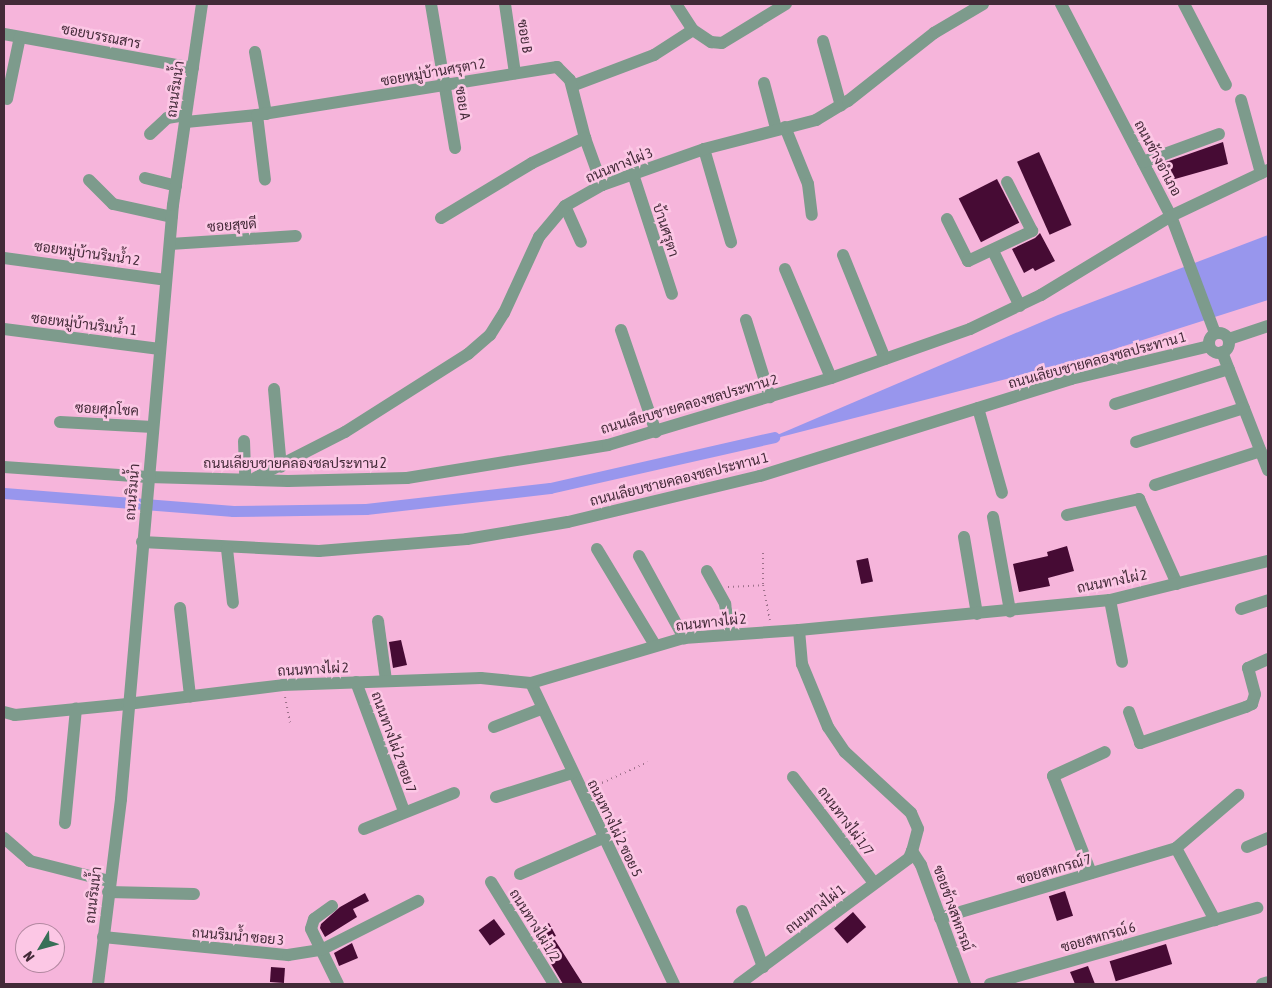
<!DOCTYPE html>
<meta charset="utf-8">
<style>
body{margin:0}
#map{position:relative;width:1272px;height:988px;overflow:hidden;background:#f6b5db;font-family:"Asap Condensed",Sarabun,sans-serif}
div>[style]{position:absolute}
[style*='--x']{left:calc(var(--x)*1px);top:calc(var(--y)*1px);width:calc(var(--w)*1px);rotate:calc(var(--a)*1deg)}
.water>*{inset:0;background:#9896ed}
.canal>*{height:11px;margin:-5.5px;padding:0 5.5px;transform-origin:5.5px;border-radius:5.5px;background:#9896ed}
.building>*{inset:0;background:#460b34;transform-origin:0 0}
.path>*{height:2px;margin-top:-1px;transform-origin:0;background:repeating-linear-gradient(90deg,#9e718b 0 1px,transparent 0 5px)}
.minor>*{height:12px;margin:-6px;padding:0 6px;transform-origin:6px;border-radius:6px;background:#7d9b8c}
.minor>.ring{margin:-6px;padding:0;box-sizing:content-box;background:none;border:12px solid #7d9b8c;border-radius:50%}
span{translate:-50% -50%;white-space:nowrap;text-align:center;line-height:1.15;-webkit-text-stroke:5px #fcc7e5;paint-order:stroke}
.street-label{font-size:14px;color:#432a38}
.frame{position:absolute;inset:0;border:5px solid #432a38;pointer-events:none}
.north{position:absolute;left:15px;top:923px;width:50px;height:50px;box-sizing:border-box;background:#fcc7e5;border:1px solid #b288a0;border-radius:50%;rotate:233deg;font-size:14px;font-weight:700;line-height:20px;text-align:center;color:#432a38}
.north::after{content:'';display:block;margin:auto;width:18px;height:22px;background:#376f57;clip-path:polygon(50% 0,100% 100%,50% 72%,0 100%)}
</style>
<div id="map">
<div class="water">
<i style="clip-path:polygon(1268px 235px,1268px 300px,1077px 361px,761px 442px,1058px 315px)"></i>
</div>
<div class="canal">
<i style="--x:4;--y:493;--w:230;--a:4.5"></i>
<i style="--x:233;--y:511;--w:133;--a:-0.9"></i>
<i style="--x:366;--y:509;--w:185;--a:-6.5"></i>
<i style="--x:550;--y:488;--w:230;--a:-12.8"></i>
</div>
<div class="building">
<i style="clip-path:polygon(1223px 142px,1228px 164px,1168px 181px,1166px 162px)"></i>
<i style="left:1039px;top:152px;width:80px;height:24px;rotate:66deg"></i>
<i style="left:997px;top:179px;width:49px;height:43px;rotate:63deg"></i>
<i style="clip-path:polygon(1040px 233px,1055px 261px,1035px 271px,1033px 268px,1024px 273px,1012px 249px,1035px 238px)"></i>
<i style="clip-path:polygon(1067px 546px,1074px 571px,1048px 578px,1050px 586px,1019px 592px,1013px 564px,1048px 556px,1047px 552px)"></i>
<i style="left:868px;top:558px;width:24px;height:12px;rotate:78deg"></i>
<i style="clip-path:polygon(401px 640px,407px 665px,393px 668px,389px 642px)"></i>
<i style="left:1065px;top:891px;width:26px;height:17px;rotate:72deg"></i>
<i style="clip-path:polygon(365px 893px,369px 901px,353px 909px,357px 917px,325px 937px,320px 928px,321px 924px,340px 907px)"></i>
<i style="left:853px;top:912px;width:20px;height:25px;rotate:49deg"></i>
<i style="left:494px;top:919px;width:19px;height:19px;rotate:54deg"></i>
<i style="clip-path:polygon(549px 923px,556px 936px,553px 937px,583px 984px,563px 984px,532px 932px)"></i>
<i style="clip-path:polygon(352px 943px,358px 958px,339px 966px,334px 953px)"></i>
<i style="left:1166px;top:944px;width:21px;height:59px;rotate:73deg"></i>
<i style="clip-path:polygon(1088px 966px,1095px 984px,1075px 984px,1070px 972px)"></i>
<i style="left:271px;top:967px;width:14px;height:15px;rotate:4deg"></i>
</div>
<div class="path">
<i style="--x:763;--y:553;--w:32;--a:90"></i>
<i style="--x:763;--y:585;--w:36;--a:79"></i>
<i style="--x:728;--y:587;--w:35;--a:-3"></i>
<i style="--x:285;--y:697;--w:26;--a:79"></i>
<i style="--x:593;--y:787;--w:60;--a:-24.4"></i>
</div>
<div class="minor">
<i style="--x:431;--y:4;--w:146;--a:80.5"></i>
<i style="--x:505;--y:4;--w:70;--a:81.8"></i>
<i style="--x:676;--y:4;--w:31;--a:57"></i>
<i style="--x:693;--y:30;--w:22;--a:34"></i>
<i style="--x:711;--y:42;--w:11;--a:5"></i>
<i style="--x:722;--y:43;--w:75;--a:-31.4"></i>
<i style="--x:1061;--y:4;--w:239;--a:62.6"></i>
<i style="--x:1171;--y:216;--w:125;--a:69.4"></i>
<i style="--x:1184;--y:4;--w:91;--a:62.6"></i>
<i style="--x:4;--y:34;--w:192;--a:10.2"></i>
<i style="--x:823;--y:41;--w:67;--a:74.5"></i>
<i style="--x:255;--y:52;--w:63;--a:79.9"></i>
<i style="--x:764;--y:83;--w:47;--a:75.1"></i>
<i style="--x:572;--y:86;--w:88;--a:-20.7"></i>
<i style="--x:654;--y:55;--w:46;--a:-32.7"></i>
<i style="--x:7;--y:99;--w:63;--a:-78.2"></i>
<i style="--x:1241;--y:100;--w:76;--a:74.7"></i>
<i style="--x:257;--y:115;--w:65;--a:83"></i>
<i style="--x:186;--y:122;--w:71;--a:-5.6"></i>
<i style="--x:257;--y:115;--w:304;--a:-9.1"></i>
<i style="--x:557;--y:67;--w:18;--a:45"></i>
<i style="--x:570;--y:80;--w:60;--a:75.5"></i>
<i style="--x:585;--y:138;--w:50;--a:70.1"></i>
<i style="--x:785;--y:127;--w:61;--a:68"></i>
<i style="--x:808;--y:184;--w:31;--a:83"></i>
<i style="--x:150;--y:134;--w:23;--a:-43"></i>
<i style="--x:167;--y:118;--w:19;--a:-9"></i>
<i style="--x:704;--y:149;--w:97;--a:73.8"></i>
<i style="--x:1143;--y:162;--w:81;--a:-20.2"></i>
<i style="--x:633;--y:174;--w:126;--a:72"></i>
<i style="--x:145;--y:178;--w:32;--a:14"></i>
<i style="--x:89;--y:180;--w:34;--a:45"></i>
<i style="--x:113;--y:204;--w:60;--a:12.4"></i>
<i style="--x:565;--y:206;--w:39;--a:66"></i>
<i style="--x:441;--y:218;--w:106;--a:-31.1"></i>
<i style="--x:532;--y:163;--w:59;--a:-25.3"></i>
<i style="--x:947;--y:219;--w:47;--a:63.4"></i>
<i style="--x:968;--y:261;--w:71;--a:-25.1"></i>
<i style="--x:1032;--y:231;--w:55;--a:-117"></i>
<i style="--x:170;--y:244;--w:126;--a:-3.6"></i>
<i style="--x:993;--y:251;--w:61;--a:63.9"></i>
<i style="--x:843;--y:255;--w:112;--a:68"></i>
<i style="--x:4;--y:258;--w:163;--a:7.7"></i>
<i style="--x:785;--y:269;--w:118;--a:67.1"></i>
<i style="--x:746;--y:320;--w:81;--a:72.7"></i>
<i style="--x:4;--y:329;--w:157;--a:7.3"></i>
<i style="--x:621;--y:330;--w:108;--a:71.1"></i>
<i class="ring" style="left:1209px;top:333px;width:8px;height:8px"></i>
<i style="--x:1229;--y:339;--w:41;--a:-18.4"></i>
<i style="--x:1222;--y:352;--w:127;--a:68.7"></i>
<i style="--x:274;--y:389;--w:78;--a:84.9"></i>
<i style="--x:1115;--y:404;--w:119;--a:-17.1"></i>
<i style="--x:978;--y:408;--w:88;--a:74.2"></i>
<i style="--x:60;--y:422;--w:93;--a:3.1"></i>
<i style="--x:244;--y:441;--w:38;--a:88"></i>
<i style="--x:1136;--y:442;--w:113;--a:-17.5"></i>
<i style="--x:4;--y:467;--w:144;--a:4"></i>
<i style="--x:148;--y:477;--w:140;--a:1.6"></i>
<i style="--x:288;--y:481;--w:119;--a:-1.4"></i>
<i style="--x:407;--y:478;--w:204;--a:-9.3"></i>
<i style="--x:608;--y:445;--w:233;--a:-16.7"></i>
<i style="--x:831;--y:378;--w:147;--a:-19.4"></i>
<i style="--x:970;--y:329;--w:79;--a:-25.6"></i>
<i style="--x:1041;--y:295;--w:152;--a:-31.3"></i>
<i style="--x:1171;--y:216;--w:107;--a:-25.4"></i>
<i style="--x:255;--y:478;--w:101;--a:-27.1"></i>
<i style="--x:345;--y:432;--w:146;--a:-32.4"></i>
<i style="--x:468;--y:354;--w:29;--a:-41"></i>
<i style="--x:490;--y:335;--w:26;--a:-58"></i>
<i style="--x:504;--y:313;--w:84;--a:-65.3"></i>
<i style="--x:539;--y:237;--w:40;--a:-50"></i>
<i style="--x:565;--y:206;--w:43;--a:-29.6"></i>
<i style="--x:602;--y:185;--w:108;--a:-19.4"></i>
<i style="--x:704;--y:149;--w:116;--a:-14.5"></i>
<i style="--x:816;--y:120;--w:37;--a:-31"></i>
<i style="--x:848;--y:101;--w:110;--a:-38.3"></i>
<i style="--x:934;--y:33;--w:57;--a:-30.6"></i>
<i style="--x:1155;--y:485;--w:111;--a:-17.8"></i>
<i style="--x:1067;--y:515;--w:74;--a:-12.5"></i>
<i style="--x:1139;--y:499;--w:93;--a:65.9"></i>
<i style="--x:993;--y:517;--w:96;--a:79.7"></i>
<i style="--x:964;--y:537;--w:78;--a:80.4"></i>
<i style="--x:142;--y:542;--w:177;--a:2.9"></i>
<i style="--x:319;--y:551;--w:148;--a:-4.6"></i>
<i style="--x:467;--y:539;--w:102;--a:-9.6"></i>
<i style="--x:568;--y:522;--w:197;--a:-13.5"></i>
<i style="--x:760;--y:476;--w:326;--a:-17.3"></i>
<i style="--x:1071;--y:379;--w:142;--a:-13.4"></i>
<i style="--x:227;--y:549;--w:54;--a:83.7"></i>
<i style="--x:597;--y:549;--w:112;--a:58.9"></i>
<i style="--x:639;--y:556;--w:94;--a:61.2"></i>
<i style="--x:707;--y:571;--w:38;--a:61"></i>
<i style="--x:725;--y:604;--w:30;--a:81"></i>
<i style="--x:1110;--y:600;--w:63;--a:79"></i>
<i style="--x:180;--y:608;--w:89;--a:83.5"></i>
<i style="--x:1241;--y:609;--w:28;--a:-18"></i>
<i style="--x:378;--y:621;--w:60;--a:82.3"></i>
<i style="--x:799;--y:630;--w:34;--a:85"></i>
<i style="--x:802;--y:664;--w:68;--a:67.6"></i>
<i style="--x:828;--y:727;--w:30;--a:56"></i>
<i style="--x:845;--y:752;--w:90;--a:42.7"></i>
<i style="--x:911;--y:813;--w:17;--a:66"></i>
<i style="--x:918;--y:829;--w:23;--a:105"></i>
<i style="--x:356;--y:682;--w:138;--a:69.6"></i>
<i style="--x:531;--y:683;--w:333;--a:64.6"></i>
<i style="--x:4;--y:712;--w:11;--a:15"></i>
<i style="--x:15;--y:715;--w:113;--a:-5.6"></i>
<i style="--x:127;--y:704;--w:157;--a:-6.9"></i>
<i style="--x:283;--y:685;--w:198;--a:-2"></i>
<i style="--x:481;--y:678;--w:50;--a:5.7"></i>
<i style="--x:531;--y:683;--w:159;--a:-16.4"></i>
<i style="--x:684;--y:638;--w:115;--a:-4"></i>
<i style="--x:799;--y:630;--w:312;--a:-5.5"></i>
<i style="--x:1110;--y:600;--w:163;--a:-13.9"></i>
<i style="--x:1129;--y:712;--w:33;--a:70"></i>
<i style="--x:1140;--y:743;--w:112;--a:-18.8"></i>
<i style="--x:1246;--y:707;--w:7;--a:-27"></i>
<i style="--x:1252;--y:704;--w:10;--a:-73"></i>
<i style="--x:1255;--y:694;--w:27;--a:-105"></i>
<i style="--x:1248;--y:668;--w:22;--a:-24"></i>
<i style="--x:494;--y:727;--w:50;--a:-21"></i>
<i style="--x:793;--y:777;--w:133;--a:52.6"></i>
<i style="--x:496;--y:797;--w:80;--a:-17.5"></i>
<i style="--x:65;--y:823;--w:115;--a:-84.5"></i>
<i style="--x:364;--y:829;--w:97;--a:-21.8"></i>
<i style="--x:4;--y:838;--w:35;--a:41"></i>
<i style="--x:30;--y:861;--w:81;--a:14.2"></i>
<i style="--x:1247;--y:847;--w:23;--a:-23"></i>
<i style="--x:1176;--y:848;--w:82;--a:61.6"></i>
<i style="--x:1091;--y:873;--w:104;--a:-111.4"></i>
<i style="--x:1053;--y:776;--w:57;--a:-24.8"></i>
<i style="--x:520;--y:874;--w:90;--a:-23.4"></i>
<i style="--x:491;--y:882;--w:120;--a:58.3"></i>
<i style="--x:108;--y:892;--w:86;--a:1.3"></i>
<i style="--x:332;--y:906;--w:22;--a:144"></i>
<i style="--x:314;--y:919;--w:10;--a:107"></i>
<i style="--x:311;--y:929;--w:61;--a:63.9"></i>
<i style="--x:742;--y:911;--w:60;--a:69.4"></i>
<i style="--x:940;--y:918;--w:246;--a:-16.5"></i>
<i style="--x:1176;--y:848;--w:82;--a:-40.5"></i>
<i style="--x:103;--y:937;--w:186;--a:5.6"></i>
<i style="--x:288;--y:955;--w:33;--a:-9"></i>
<i style="--x:321;--y:950;--w:109;--a:-26.8"></i>
<i style="--x:98;--y:984;--w:186;--a:-82.9"></i>
<i style="--x:121;--y:799;--w:596;--a:-85"></i>
<i style="--x:173;--y:205;--w:203;--a:-81.8"></i>
<i style="--x:739;--y:984;--w:212;--a:-36.5"></i>
<i style="--x:909;--y:858;--w:8;--a:-67"></i>
<i style="--x:912;--y:851;--w:17;--a:57"></i>
<i style="--x:921;--y:865;--w:127;--a:69.7"></i>
<i style="--x:990;--y:984;--w:278;--a:-15.9"></i>
<i style="--x:1262;--y:984;--w:6;--a:-18"></i>
</div>
<div class="street-label">
<span style="left:101px;top:36px;rotate:11deg">ซอยบรรณสาร</span>
<span style="left:525px;top:36px;rotate:81deg">ซอย B</span>
<span style="left:433px;top:72px;rotate:-10deg">ซอยหมู่บ้านศรุตา 2</span>
<span style="left:175px;top:89px;rotate:-82deg">ถนนริมน้ำ</span>
<span style="left:463px;top:103px;rotate:81deg">ซอย A</span>
<span style="left:1158px;top:158px;rotate:62deg">ถนนข้างอำเภอ</span>
<span style="left:619px;top:165px;rotate:-22deg">ถนนทางไผ่ 3</span>
<span style="left:232px;top:225px;rotate:-4deg">ซอยสุขดี</span>
<span style="left:666px;top:230px;rotate:72deg">บ้านศรุตา</span>
<span style="left:87px;top:253px;rotate:8deg">ซอยหมู่บ้านริมน้ำ 2</span>
<span style="left:84px;top:324px;rotate:7deg">ซอยหมู่บ้านริมน้ำ 1</span>
<span style="left:1097px;top:360px;rotate:-15deg">ถนนเลียบชายคลองชลประทาน 1</span>
<span style="left:689px;top:404px;rotate:-16deg">ถนนเลียบชายคลองชลประทาน 2</span>
<span style="left:107px;top:409px;rotate:3deg">ซอยศุภโชค</span>
<span style="left:295px;top:463px">ถนนเลียบชายคลองชลประทาน 2</span>
<span style="left:679px;top:479px;rotate:-14deg">ถนนเลียบชายคลองชลประทาน 1</span>
<span style="left:132px;top:492px;rotate:-85deg">ถนนริมน้ำ</span>
<span style="left:1112px;top:581px;rotate:-11deg">ถนนทางไผ่ 2</span>
<span style="left:711px;top:622px;rotate:-6deg">ถนนทางไผ่ 2</span>
<span style="left:313px;top:669px;rotate:-3deg">ถนนทางไผ่ 2</span>
<span style="left:394px;top:742px;rotate:70deg">ถนนทางไผ่ 2 ซอย 7</span>
<span style="left:846px;top:821px;rotate:53deg">ถนนทางไผ่ 1/7</span>
<span style="left:615px;top:828px;rotate:64deg">ถนนทางไผ่ 2 ซอย 5</span>
<span style="left:1054px;top:869px;rotate:-16deg">ซอยสหกรณ์ 7</span>
<span style="left:93px;top:895px;rotate:-83deg">ถนนริมน้ำ</span>
<span style="left:953px;top:908px;rotate:70deg">ซอยข้างสหกรณ์</span>
<span style="left:815px;top:909px;rotate:-37deg">ถนนทางไผ่ 1</span>
<span style="left:535px;top:925px;rotate:58deg">ถนนทางไผ่ 1/2</span>
<span style="left:238px;top:936px;rotate:5deg">ถนนริมน้ำ ซอย 3</span>
<span style="left:1098px;top:937px;rotate:-16deg">ซอยสหกรณ์ 6</span>
</div>
<div class="frame"></div>
<div class="north">N</div>
</div>
